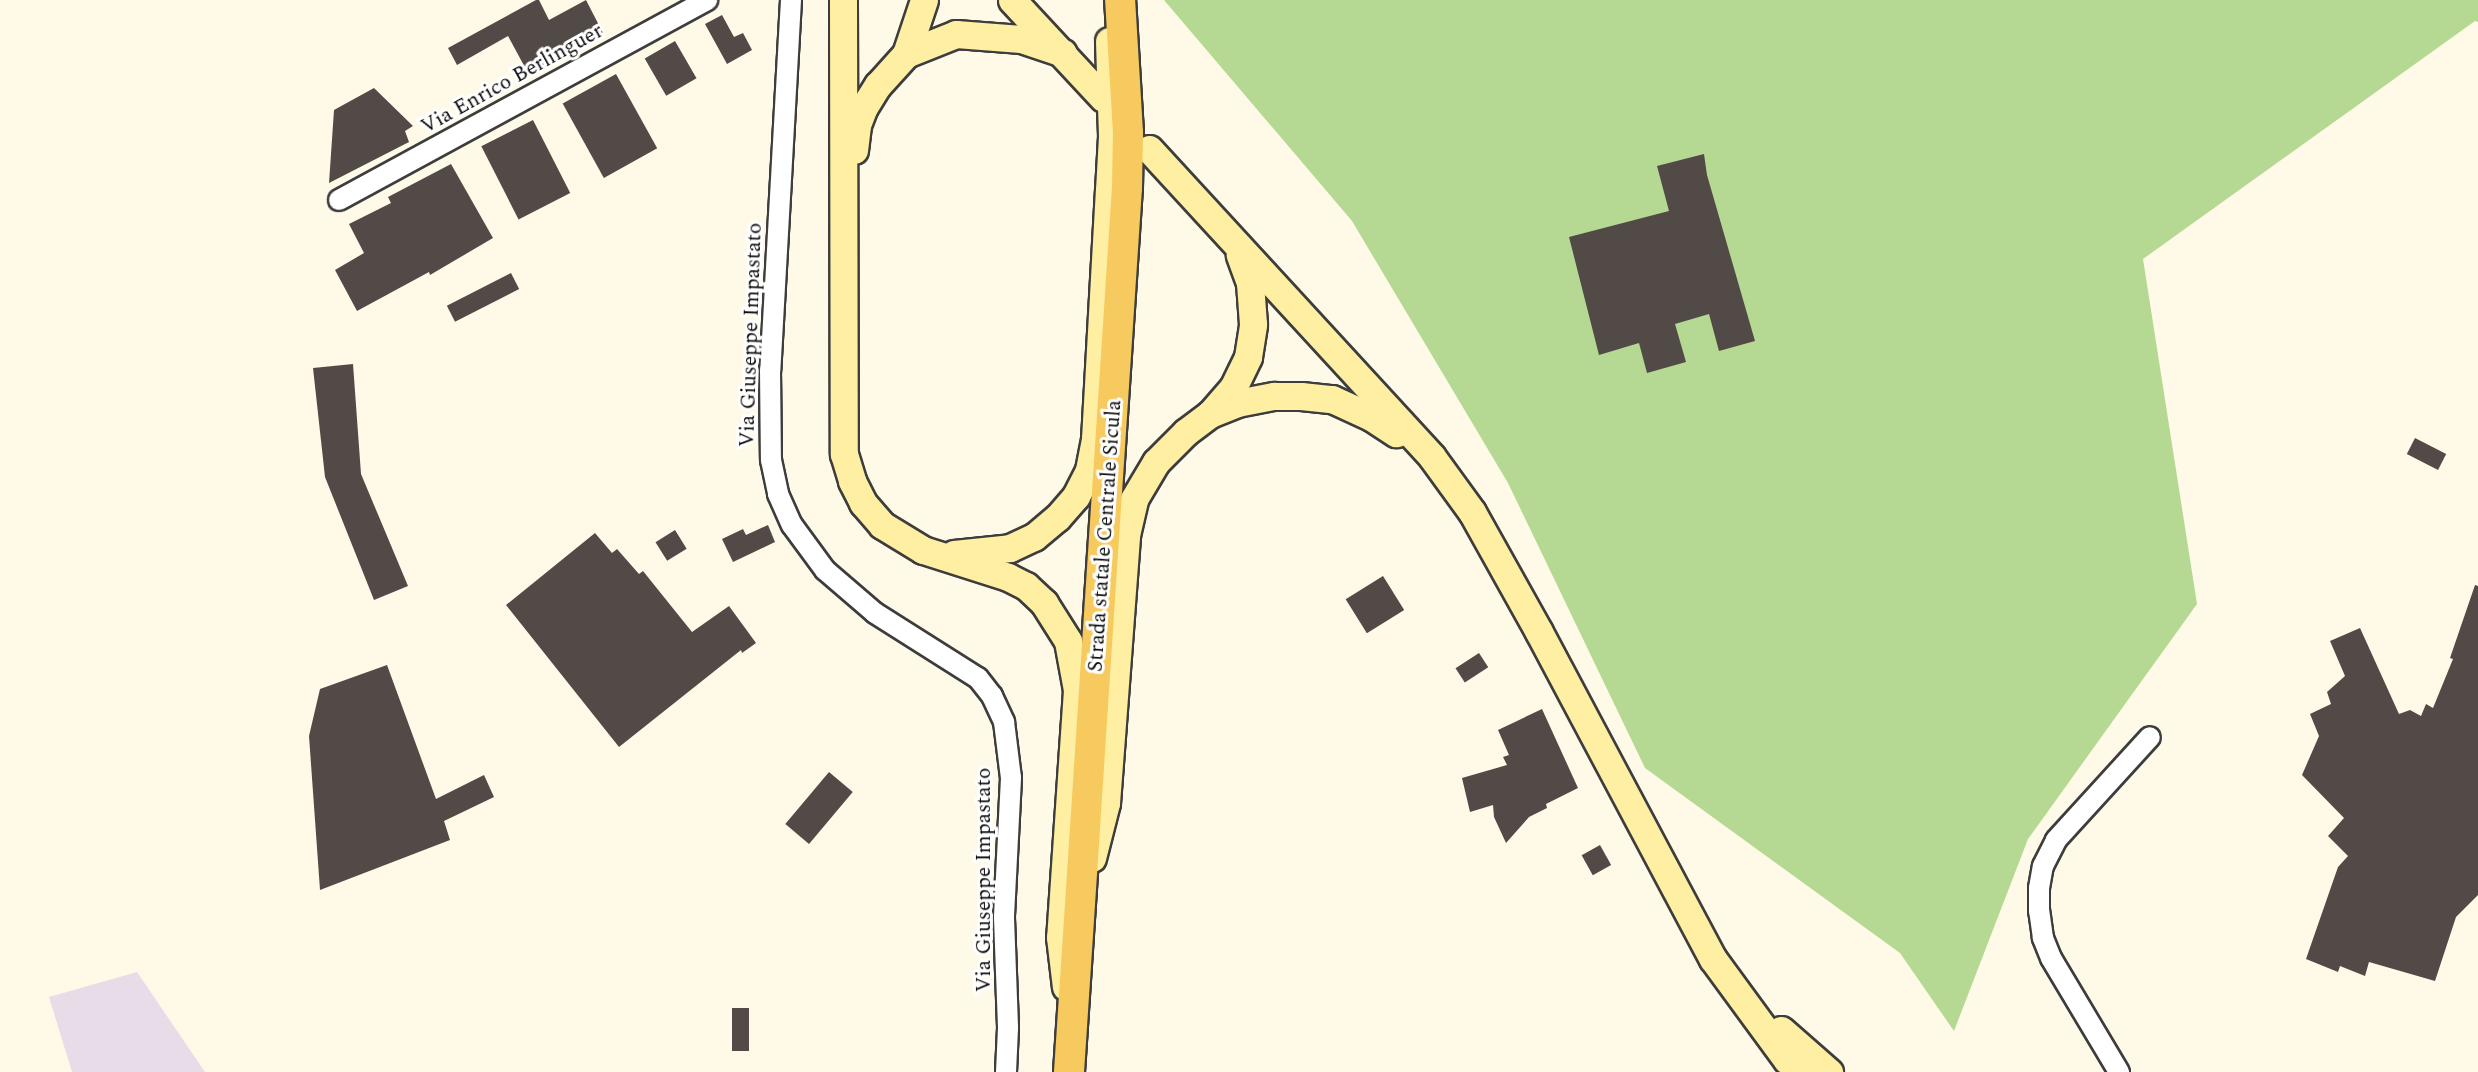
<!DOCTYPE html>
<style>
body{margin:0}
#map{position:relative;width:2478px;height:1072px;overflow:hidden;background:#fff9e7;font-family:Spectral,serif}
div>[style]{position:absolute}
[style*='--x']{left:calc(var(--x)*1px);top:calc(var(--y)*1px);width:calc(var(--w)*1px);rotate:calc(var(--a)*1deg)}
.industrial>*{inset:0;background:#e7dde9}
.forest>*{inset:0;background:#b5d892}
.building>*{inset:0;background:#524a47;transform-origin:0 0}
.roads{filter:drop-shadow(2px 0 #3d3d3d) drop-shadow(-2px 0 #3d3d3d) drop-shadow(0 2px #3d3d3d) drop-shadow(0 -2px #3d3d3d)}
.street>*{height:20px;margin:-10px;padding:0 10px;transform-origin:10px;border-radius:10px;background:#fff}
.secondary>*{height:27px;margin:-13.5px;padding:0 13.5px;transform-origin:13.5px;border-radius:13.5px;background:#feefa3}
.primary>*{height:30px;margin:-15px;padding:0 15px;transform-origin:15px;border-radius:15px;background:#f7ca5f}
span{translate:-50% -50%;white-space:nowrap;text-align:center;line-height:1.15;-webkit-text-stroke:6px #fff;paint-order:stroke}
.street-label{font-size:21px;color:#0a0a0a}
</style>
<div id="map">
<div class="industrial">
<i style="clip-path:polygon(137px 972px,205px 1072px,72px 1072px,49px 997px)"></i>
</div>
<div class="forest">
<i style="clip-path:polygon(1164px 0,2478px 0,2478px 22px,2475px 21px,2143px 259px,2197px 604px,2028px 839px,1954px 1031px,1900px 953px,1645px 768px,1508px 483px,1352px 221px)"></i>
</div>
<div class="building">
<i style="clip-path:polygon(536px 0,539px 0,549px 20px,586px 0,603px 33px,528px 73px,508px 36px,457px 65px,448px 48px)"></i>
<i style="clip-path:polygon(722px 15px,734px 37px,743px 33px,752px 50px,727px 64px,705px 24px)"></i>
<i style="left:675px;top:41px;width:43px;height:35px;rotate:60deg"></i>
<i style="left:616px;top:74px;width:85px;height:61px;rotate:61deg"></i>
<i style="clip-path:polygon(374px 88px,413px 126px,405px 131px,409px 142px,329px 183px,334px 110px)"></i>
<i style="left:533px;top:120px;width:82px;height:58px;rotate:63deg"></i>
<i style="clip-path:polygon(1704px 154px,1707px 175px,1755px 341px,1719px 351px,1709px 314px,1675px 324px,1686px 362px,1647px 373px,1639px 343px,1599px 355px,1569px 237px,1669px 211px,1657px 166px)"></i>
<i style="clip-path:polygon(451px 164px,493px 238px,430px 275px,429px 272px,357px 311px,335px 270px,364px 253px,349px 224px,391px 203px,388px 197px)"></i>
<i style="left:511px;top:273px;width:18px;height:72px;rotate:63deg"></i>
<i style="clip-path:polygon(353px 364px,361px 474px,408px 586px,374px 600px,325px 477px,313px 368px)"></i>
<i style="left:2415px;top:438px;width:35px;height:18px;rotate:27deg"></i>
<i style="clip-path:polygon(768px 525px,775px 542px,733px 562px,722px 539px,743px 529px,746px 535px)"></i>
<i style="left:675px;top:530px;width:22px;height:23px;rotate:58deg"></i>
<i style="clip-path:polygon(595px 533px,612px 553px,617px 549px,639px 574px,643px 571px,692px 632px,729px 606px,756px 643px,742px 653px,741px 650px,619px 747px,506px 605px)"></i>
<i style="left:1383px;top:576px;width:40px;height:44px;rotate:58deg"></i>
<i style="clip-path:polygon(2475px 585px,2478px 586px,2478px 895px,2456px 917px,2435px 981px,2369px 962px,2365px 976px,2340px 966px,2338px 972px,2306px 959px,2338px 867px,2348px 856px,2328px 836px,2344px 818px,2302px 775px,2319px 736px,2310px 714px,2331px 704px,2327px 692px,2345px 676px,2330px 641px,2360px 628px,2399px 714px,2410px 710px,2421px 716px,2426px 704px,2433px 708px,2453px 659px,2450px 658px)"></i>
<i style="left:1479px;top:653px;width:17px;height:28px;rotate:57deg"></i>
<i style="clip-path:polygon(387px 665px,436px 799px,484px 775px,494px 797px,444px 821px,450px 840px,320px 890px,309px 736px,320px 689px)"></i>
<i style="clip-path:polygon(1542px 709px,1578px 788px,1546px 804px,1547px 808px,1529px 817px,1506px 843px,1494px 817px,1493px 805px,1470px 812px,1462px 778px,1507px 765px,1503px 757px,1509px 755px,1498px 730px)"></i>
<i style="left:829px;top:772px;width:31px;height:68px;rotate:40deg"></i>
<i style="left:1600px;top:845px;width:23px;height:21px;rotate:61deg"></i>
<i style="left:732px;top:1008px;width:17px;height:43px"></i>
</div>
<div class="roads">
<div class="street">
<i style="--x:791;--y:0;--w:371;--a:93.2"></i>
<i style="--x:770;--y:370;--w:90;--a:89.4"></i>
<i style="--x:771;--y:460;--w:35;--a:78"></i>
<i style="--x:778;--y:494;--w:34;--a:66"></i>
<i style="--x:792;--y:525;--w:56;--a:53.7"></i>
<i style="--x:825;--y:570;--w:66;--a:40.7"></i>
<i style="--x:875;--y:613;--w:122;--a:32.3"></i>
<i style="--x:978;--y:678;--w:23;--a:52"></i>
<i style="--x:992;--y:696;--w:29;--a:65"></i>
<i style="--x:1004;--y:722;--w:56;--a:82.9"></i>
<i style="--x:1011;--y:778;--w:140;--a:92.9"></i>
<i style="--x:1004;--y:918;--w:110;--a:87.9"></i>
<i style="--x:1008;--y:1028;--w:44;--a:92.6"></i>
<i style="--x:339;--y:200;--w:419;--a:-28.5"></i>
<i style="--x:2119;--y:1072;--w:133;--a:-120.8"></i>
<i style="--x:2051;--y:958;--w:22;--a:-112"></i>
<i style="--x:2043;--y:938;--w:27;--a:-98"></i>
<i style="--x:2039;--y:911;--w:23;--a:-90"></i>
<i style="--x:2039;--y:888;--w:22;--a:-80"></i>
<i style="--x:2043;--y:866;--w:29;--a:-63"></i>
<i style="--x:2056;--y:840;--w:139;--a:-47.6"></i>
</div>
<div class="secondary">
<i style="--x:843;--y:0;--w:454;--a:89.9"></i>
<i style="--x:844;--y:454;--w:28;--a:73"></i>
<i style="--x:852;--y:481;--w:25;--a:63"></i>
<i style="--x:863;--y:503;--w:29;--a:49"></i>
<i style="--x:882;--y:525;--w:48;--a:31.4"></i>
<i style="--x:923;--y:550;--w:89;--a:17.6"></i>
<i style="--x:1008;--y:577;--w:20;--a:27"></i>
<i style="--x:1026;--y:586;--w:25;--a:43"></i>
<i style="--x:1044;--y:603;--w:45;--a:57.7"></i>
<i style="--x:1068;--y:641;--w:50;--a:79.6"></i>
<i style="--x:1077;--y:690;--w:248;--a:93.9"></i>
<i style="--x:1060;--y:937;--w:50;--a:83.2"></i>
<i style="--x:1012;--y:0;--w:134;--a:47.1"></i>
<i style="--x:906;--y:54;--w:57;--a:-71.6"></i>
<i style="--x:1149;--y:149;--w:418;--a:47.4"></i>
<i style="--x:1432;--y:457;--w:68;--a:54"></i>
<i style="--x:1472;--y:512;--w:137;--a:60.8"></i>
<i style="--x:1539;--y:632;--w:370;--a:62"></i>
<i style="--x:1713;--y:959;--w:125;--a:53.8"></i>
<i style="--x:1787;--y:1060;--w:18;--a:43"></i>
<i style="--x:854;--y:150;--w:25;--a:-83"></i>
<i style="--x:857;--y:125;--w:19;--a:-69"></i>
<i style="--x:864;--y:107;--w:26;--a:-58"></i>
<i style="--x:878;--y:85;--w:42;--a:-47.9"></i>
<i style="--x:906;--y:54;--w:54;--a:-21.8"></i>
<i style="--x:956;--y:34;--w:65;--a:4.4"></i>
<i style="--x:1021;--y:39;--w:44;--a:18.4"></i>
<i style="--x:1211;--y:413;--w:33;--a:-49"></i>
<i style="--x:1233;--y:388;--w:34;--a:-64"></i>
<i style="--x:1248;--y:357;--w:33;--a:-81"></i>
<i style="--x:1253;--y:324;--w:41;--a:-94.2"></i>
<i style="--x:1250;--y:283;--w:30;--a:-110"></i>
<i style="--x:954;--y:554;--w:56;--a:-6.1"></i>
<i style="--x:1010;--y:548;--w:26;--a:-25"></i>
<i style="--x:1034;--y:537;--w:30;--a:-40"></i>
<i style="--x:1057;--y:518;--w:29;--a:-49"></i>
<i style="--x:1076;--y:496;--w:29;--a:-63"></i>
<i style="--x:1089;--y:470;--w:32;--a:-79"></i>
<i style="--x:1095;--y:439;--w:249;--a:-86.8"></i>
<i style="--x:1109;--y:190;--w:54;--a:-86.8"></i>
<i style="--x:1112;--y:136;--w:95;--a:-91.8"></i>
<i style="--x:1092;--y:858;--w:57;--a:-75.7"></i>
<i style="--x:1106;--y:803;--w:269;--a:-85.7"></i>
<i style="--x:1126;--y:535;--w:37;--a:-77"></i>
<i style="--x:1134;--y:499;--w:43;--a:-59.3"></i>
<i style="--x:1156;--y:462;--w:42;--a:-45"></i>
<i style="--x:1186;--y:432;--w:30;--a:-37"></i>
<i style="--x:1210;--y:414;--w:29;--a:-22"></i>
<i style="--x:1237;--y:403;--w:38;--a:-11"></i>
<i style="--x:1274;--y:396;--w:27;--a:0"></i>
<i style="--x:1301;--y:396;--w:31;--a:6"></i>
<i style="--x:1332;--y:399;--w:43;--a:24.8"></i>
<i style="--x:1371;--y:417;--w:30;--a:33"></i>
<i style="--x:1781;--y:1030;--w:64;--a:41.2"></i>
</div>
<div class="primary">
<i style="--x:1069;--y:1072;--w:886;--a:-86.25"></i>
<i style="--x:1127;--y:188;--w:55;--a:-89"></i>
<i style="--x:1128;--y:133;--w:133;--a:-93.4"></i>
</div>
</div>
<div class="street-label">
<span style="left:512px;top:79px;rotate:-29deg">Via Enrico Berlinguer</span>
<span style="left:751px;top:335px;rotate:-88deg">Via Giuseppe Impastato</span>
<span style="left:1105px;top:536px;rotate:-86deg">Strada statale Centrale Sicula</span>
<span style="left:984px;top:880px;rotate:-90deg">Via Giuseppe Impastato</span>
</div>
</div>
